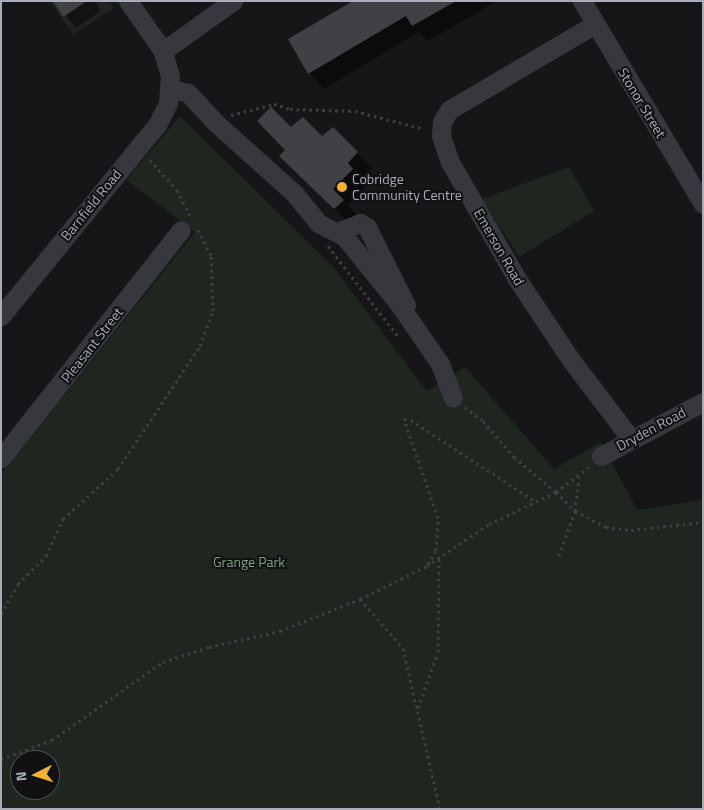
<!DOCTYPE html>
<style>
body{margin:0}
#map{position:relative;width:704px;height:810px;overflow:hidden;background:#161618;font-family:"Titillium Web",sans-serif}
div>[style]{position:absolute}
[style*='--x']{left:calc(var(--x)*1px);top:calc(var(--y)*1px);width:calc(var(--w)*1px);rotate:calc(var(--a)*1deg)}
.built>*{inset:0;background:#222225}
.green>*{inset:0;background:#1e261f}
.shadow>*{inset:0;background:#0007}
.building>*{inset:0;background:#404145}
.path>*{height:3px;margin-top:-1.5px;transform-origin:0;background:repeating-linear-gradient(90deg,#3d3f44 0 2.5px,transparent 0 6.5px)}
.minor>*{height:19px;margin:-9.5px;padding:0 9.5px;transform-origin:9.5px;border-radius:9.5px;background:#37383d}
.dots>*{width:14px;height:14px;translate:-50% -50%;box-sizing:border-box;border:2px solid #111113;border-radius:50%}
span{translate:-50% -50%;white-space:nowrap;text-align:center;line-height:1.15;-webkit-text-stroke:4px #111113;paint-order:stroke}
.street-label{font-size:14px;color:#a8adb8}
.poi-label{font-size:14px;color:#a8adb8}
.left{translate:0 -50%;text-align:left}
.park-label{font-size:14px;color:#7fa381}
.frame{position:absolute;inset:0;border:2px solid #a8adb8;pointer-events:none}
.north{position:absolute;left:10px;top:750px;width:50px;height:50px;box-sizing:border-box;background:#111113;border:1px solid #4d4f55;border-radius:50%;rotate:265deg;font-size:14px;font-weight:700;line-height:20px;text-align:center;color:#a8adb8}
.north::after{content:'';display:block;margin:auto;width:18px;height:22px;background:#f2b134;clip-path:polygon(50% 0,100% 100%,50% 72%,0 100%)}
</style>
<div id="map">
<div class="built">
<i style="clip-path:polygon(50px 1px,109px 1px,114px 8px,73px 34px)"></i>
</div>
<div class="green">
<i style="clip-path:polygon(evenodd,180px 116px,334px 268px,427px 391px,465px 367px,554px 469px,601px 442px,637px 510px,703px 500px,703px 809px,1px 809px,1px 474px,195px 232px,126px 180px,180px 116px,20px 760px,50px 760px,50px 790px,20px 790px,20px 760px)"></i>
<i style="clip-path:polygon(569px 167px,594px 211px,519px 257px,482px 199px)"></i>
</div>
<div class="shadow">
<i style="clip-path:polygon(54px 1px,95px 1px,101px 11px,76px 28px)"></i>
<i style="clip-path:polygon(356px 1px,497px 1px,428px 41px,419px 32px,324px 89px,309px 73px)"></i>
<i style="clip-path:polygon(291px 128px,322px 137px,333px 128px,372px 168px,362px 179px,368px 185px,347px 205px,358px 216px,350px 224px,281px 156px,287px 149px)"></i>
</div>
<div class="building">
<i style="clip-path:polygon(53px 1px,87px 1px,63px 17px)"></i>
<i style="clip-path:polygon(353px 1px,456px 1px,412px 26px,406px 16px,308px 74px,288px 39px)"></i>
<i style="clip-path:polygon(271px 107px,291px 127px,303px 117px,322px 136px,333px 127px,358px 152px,348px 163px,353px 169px,333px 189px,344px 200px,334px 209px,279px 156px,285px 150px,257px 121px)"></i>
</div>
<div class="path">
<i style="--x:231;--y:115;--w:44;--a:-14.3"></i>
<i style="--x:274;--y:104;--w:17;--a:17"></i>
<i style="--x:290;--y:109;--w:65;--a:1.8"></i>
<i style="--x:355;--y:111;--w:71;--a:14.6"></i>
<i style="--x:150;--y:160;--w:40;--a:48"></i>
<i style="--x:177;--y:190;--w:28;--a:63"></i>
<i style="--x:328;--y:246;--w:116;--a:52.3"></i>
<i style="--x:465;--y:407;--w:23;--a:38"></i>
<i style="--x:483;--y:421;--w:48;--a:49.3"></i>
<i style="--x:514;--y:457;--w:55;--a:39.8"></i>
<i style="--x:556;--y:492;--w:41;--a:-37.1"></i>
<i style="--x:559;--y:556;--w:48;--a:-70.4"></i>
<i style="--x:575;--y:511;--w:34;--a:-83"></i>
<i style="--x:428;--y:564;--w:16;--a:-60"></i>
<i style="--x:436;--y:550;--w:32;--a:-86"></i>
<i style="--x:438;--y:518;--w:105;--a:-109"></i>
<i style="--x:404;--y:419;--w:7;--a:8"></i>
<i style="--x:411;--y:420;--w:148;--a:33.2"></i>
<i style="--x:360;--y:599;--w:65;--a:48.7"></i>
<i style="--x:403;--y:648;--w:165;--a:77.1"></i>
<i style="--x:1;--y:614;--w:34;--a:-60"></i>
<i style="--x:18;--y:584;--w:40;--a:-45"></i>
<i style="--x:46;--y:556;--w:41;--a:-65.3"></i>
<i style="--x:63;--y:519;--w:74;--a:-42.3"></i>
<i style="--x:118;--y:469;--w:148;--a:-56.3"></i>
<i style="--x:200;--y:346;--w:37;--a:-70"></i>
<i style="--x:213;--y:311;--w:56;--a:-92"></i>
<i style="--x:211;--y:255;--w:30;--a:-118"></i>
<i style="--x:418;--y:708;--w:59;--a:-70.3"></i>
<i style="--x:438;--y:652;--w:94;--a:-89.4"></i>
<i style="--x:1;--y:759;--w:54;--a:-20.4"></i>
<i style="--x:52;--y:740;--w:136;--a:-35.1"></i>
<i style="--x:163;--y:662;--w:48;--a:-18.1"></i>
<i style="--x:209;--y:647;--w:73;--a:-12.7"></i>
<i style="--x:280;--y:631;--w:86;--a:-21.8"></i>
<i style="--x:360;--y:599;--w:75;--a:-26.2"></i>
<i style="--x:427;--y:566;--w:75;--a:-34.1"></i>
<i style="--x:489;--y:524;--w:74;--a:-25.5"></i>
<i style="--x:556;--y:492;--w:27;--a:45"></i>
<i style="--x:575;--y:511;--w:35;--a:27"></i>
<i style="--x:606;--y:527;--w:25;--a:7"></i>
<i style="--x:631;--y:530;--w:72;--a:-6.3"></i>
</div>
<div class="minor">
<i style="--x:582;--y:1;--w:236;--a:59.2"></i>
<i style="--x:595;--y:24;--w:169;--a:149.5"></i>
<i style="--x:449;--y:110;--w:14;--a:120"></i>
<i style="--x:442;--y:122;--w:14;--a:94"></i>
<i style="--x:441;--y:136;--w:28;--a:71"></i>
<i style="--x:450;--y:162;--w:135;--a:60.2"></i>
<i style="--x:517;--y:279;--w:97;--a:56.3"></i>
<i style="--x:571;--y:360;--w:99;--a:52.8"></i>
<i style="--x:163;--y:51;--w:86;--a:-35.5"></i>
<i style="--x:171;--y:89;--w:17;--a:13"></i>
<i style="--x:188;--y:93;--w:42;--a:46.9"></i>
<i style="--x:217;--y:124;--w:103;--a:41.9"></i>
<i style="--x:294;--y:193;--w:38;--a:51"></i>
<i style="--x:318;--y:223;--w:29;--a:27"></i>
<i style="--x:344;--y:236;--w:91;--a:51.2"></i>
<i style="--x:401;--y:307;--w:5;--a:-22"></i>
<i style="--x:406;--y:305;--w:87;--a:-116.6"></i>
<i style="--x:367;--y:227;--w:8;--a:-150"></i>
<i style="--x:360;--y:223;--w:24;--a:158"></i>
<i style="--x:401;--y:307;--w:69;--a:55.6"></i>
<i style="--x:440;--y:364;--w:36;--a:69"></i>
<i style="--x:1;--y:316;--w:247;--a:-50.8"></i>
<i style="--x:157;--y:125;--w:25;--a:-63"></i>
<i style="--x:168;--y:103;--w:27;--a:-86"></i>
<i style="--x:170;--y:76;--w:26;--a:-106"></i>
<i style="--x:163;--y:51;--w:61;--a:-125"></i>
<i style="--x:601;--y:456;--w:115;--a:-27.9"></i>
<i style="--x:1;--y:458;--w:290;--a:-51.7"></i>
</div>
<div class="dots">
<i style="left:342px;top:187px;background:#f2b134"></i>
</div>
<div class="street-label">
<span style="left:642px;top:103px;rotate:59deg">Stonor Street</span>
<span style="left:91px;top:205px;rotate:-51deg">Barnfield Road</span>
<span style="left:499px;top:247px;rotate:60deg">Emerson Road</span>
<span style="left:92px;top:345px;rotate:-52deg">Pleasant Street</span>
<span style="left:651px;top:429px;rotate:-28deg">Dryden Road</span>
</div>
<div class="poi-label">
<span class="left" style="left:352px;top:187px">Cobridge<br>Community Centre</span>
</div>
<div class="park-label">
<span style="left:249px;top:562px">Grange Park</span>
</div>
<div class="frame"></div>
<div class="north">N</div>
</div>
